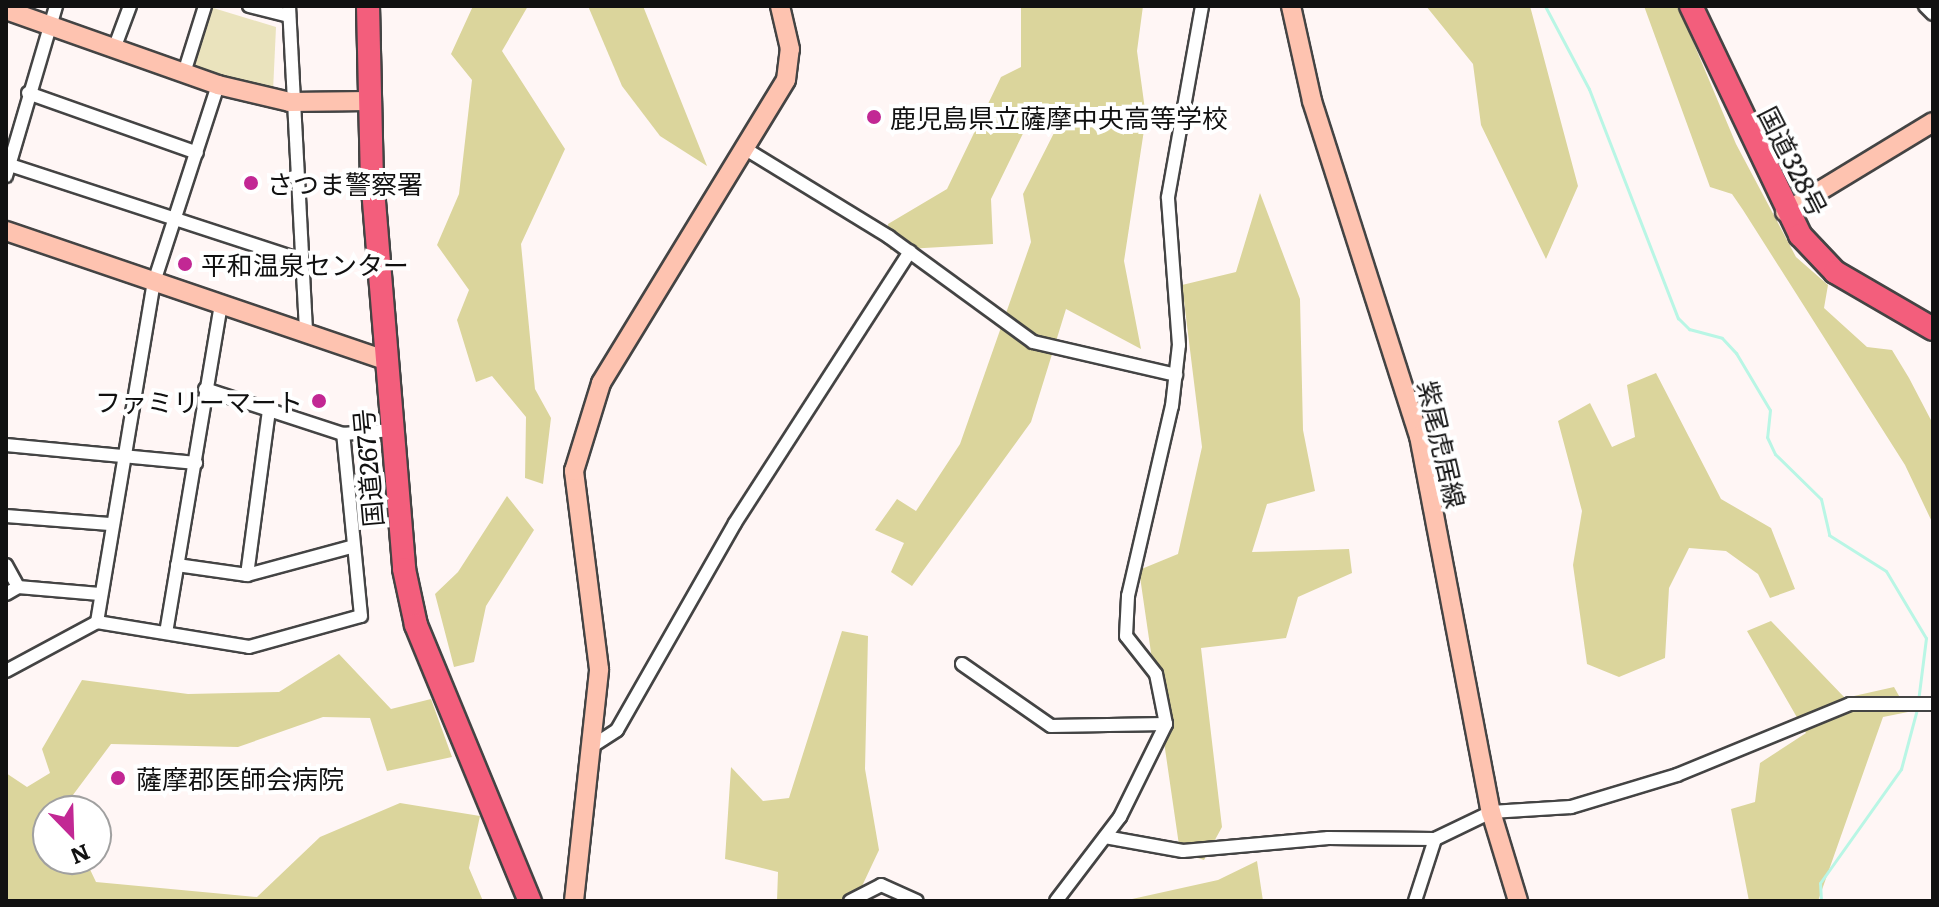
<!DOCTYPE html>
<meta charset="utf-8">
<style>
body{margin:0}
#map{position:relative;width:1939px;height:907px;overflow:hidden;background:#fff6f5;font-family:Literata,"Noto Sans JP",serif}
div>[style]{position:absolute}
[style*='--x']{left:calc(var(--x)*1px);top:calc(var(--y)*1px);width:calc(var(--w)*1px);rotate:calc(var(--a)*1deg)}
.green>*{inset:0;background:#eae3bd}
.forest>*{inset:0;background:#dbd59c}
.stream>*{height:3px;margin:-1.5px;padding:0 1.5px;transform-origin:1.5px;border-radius:1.5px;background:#b9f6e5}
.roads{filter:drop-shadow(2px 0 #444) drop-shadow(-2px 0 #444) drop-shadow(0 2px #444) drop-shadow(0 -2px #444)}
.street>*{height:12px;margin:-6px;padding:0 6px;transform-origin:6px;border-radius:6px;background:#fff}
.secondary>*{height:18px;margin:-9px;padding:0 9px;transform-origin:9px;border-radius:9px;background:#fec3b0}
.highway>*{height:22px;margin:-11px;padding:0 11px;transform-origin:11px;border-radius:11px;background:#f35e7c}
.dots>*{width:22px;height:22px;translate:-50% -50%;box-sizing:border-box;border:4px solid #fff;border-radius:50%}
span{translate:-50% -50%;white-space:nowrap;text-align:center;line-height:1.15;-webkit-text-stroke:8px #fff;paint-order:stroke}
.poi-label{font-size:26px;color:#111}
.left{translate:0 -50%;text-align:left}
.right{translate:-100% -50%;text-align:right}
.street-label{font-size:26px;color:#111}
.frame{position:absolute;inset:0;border:8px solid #111;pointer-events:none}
.north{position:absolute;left:32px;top:795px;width:80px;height:80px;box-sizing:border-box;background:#fff;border:2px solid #a0a0a0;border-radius:50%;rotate:157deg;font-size:22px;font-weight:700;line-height:32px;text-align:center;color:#111}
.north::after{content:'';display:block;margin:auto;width:28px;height:36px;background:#c22894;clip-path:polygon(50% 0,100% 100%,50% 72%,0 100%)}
</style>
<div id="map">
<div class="green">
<i style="clip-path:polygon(210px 7px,276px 27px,273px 91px,190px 69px)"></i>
</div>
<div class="forest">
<i style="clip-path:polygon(473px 6px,528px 6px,502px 51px,565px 149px,521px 244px,535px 389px,551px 418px,543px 484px,525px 478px,526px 417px,492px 376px,476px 382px,457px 320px,469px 290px,437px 245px,459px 194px,472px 80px,451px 54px)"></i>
<i style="clip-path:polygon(588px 6px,643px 6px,707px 166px,660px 136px,622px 86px)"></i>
<i style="clip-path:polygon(1021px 6px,1143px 6px,1137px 51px,1146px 117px,1124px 261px,1141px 349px,1066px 309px,1031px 422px,912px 586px,891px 572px,904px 543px,875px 530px,897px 499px,916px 511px,960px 444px,1031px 242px,1023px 194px,1057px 127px,1033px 113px,991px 199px,993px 244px,890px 250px,888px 224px,947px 189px,1001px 77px,1021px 67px)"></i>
<i style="clip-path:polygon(1426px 6px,1530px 6px,1578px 186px,1546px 259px,1481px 125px,1473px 64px)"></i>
<i style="clip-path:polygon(1644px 6px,1678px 6px,1736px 144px,1796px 257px,1828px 285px,1824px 308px,1867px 347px,1892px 350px,1909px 378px,1933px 424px,1933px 524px,1905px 465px,1743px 210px,1732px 194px,1710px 187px)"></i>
<i style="clip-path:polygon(1260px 193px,1300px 299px,1303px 430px,1315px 491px,1267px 504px,1252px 552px,1349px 549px,1352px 573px,1298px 597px,1286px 638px,1201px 648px,1222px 827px,1204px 860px,1180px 852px,1139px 570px,1178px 554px,1202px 447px,1182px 285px,1236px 272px)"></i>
<i style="clip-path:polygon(1656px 373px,1721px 499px,1771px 528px,1795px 589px,1770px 598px,1758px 574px,1726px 551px,1689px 548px,1669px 588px,1665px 658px,1619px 677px,1587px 664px,1573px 565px,1582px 511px,1558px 421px,1590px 403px,1612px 447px,1635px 437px,1627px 385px)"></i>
<i style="clip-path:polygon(507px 496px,534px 530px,486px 606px,474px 662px,454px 667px,435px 594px,458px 572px)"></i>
<i style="clip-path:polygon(1771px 621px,1845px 698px,1894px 687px,1908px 712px,1883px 717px,1818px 901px,1749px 901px,1731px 809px,1755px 802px,1760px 763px,1806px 733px,1747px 631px)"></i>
<i style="clip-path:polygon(842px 631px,868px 636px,865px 769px,879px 850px,855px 901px,777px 901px,778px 872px,725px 859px,731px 767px,763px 801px,789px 798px)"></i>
<i style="clip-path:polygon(339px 654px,391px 709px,431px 699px,452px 757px,387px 771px,370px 718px,323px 717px,238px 747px,111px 744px,61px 811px,48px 811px,48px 859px,85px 859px,96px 882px,257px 897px,320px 837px,400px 803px,480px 816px,469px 868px,483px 901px,6px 901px,6px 773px,27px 787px,50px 773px,42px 749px,82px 680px,188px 694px,279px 692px)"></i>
<i style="clip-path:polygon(1257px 861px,1263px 901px,1123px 901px,1218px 880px)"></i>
</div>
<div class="stream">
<i style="--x:1545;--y:6;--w:94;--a:62.1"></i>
<i style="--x:1589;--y:89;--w:246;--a:68.8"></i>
<i style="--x:1678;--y:318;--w:16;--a:45"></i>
<i style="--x:1689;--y:329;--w:34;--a:15"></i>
<i style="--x:1722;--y:338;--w:21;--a:47"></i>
<i style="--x:1736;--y:353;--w:66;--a:59.2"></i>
<i style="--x:1770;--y:410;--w:27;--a:96"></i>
<i style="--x:1767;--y:437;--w:19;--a:65"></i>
<i style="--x:1775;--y:454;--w:64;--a:44.4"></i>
<i style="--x:1821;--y:499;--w:37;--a:77"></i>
<i style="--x:1829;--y:535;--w:67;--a:32.3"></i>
<i style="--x:1886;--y:571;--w:78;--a:59.2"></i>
<i style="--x:1926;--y:638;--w:64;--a:97.2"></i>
<i style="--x:1821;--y:901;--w:18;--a:-93"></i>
<i style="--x:1820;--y:883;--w:140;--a:-54.6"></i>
<i style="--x:1901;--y:769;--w:62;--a:-75.1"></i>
</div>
<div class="roads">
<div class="street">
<i style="--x:249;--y:6;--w:41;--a:14"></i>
<i style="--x:289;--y:6;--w:329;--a:87"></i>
<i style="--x:1925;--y:6;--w:11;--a:45"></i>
<i style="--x:114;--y:49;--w:46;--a:-69.6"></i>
<i style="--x:184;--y:73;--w:70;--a:-72.6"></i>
<i style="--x:28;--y:93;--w:179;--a:19.5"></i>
<i style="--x:744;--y:148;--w:170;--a:31.5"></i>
<i style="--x:889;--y:237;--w:178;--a:36.1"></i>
<i style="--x:1033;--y:342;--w:147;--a:13"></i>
<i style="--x:10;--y:165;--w:306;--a:18.1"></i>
<i style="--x:6;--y:176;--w:177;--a:-73.6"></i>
<i style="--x:205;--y:389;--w:145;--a:18.1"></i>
<i style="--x:343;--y:434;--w:49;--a:-4.7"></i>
<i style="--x:6;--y:445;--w:191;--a:5.4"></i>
<i style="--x:6;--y:516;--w:104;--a:4.4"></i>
<i style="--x:6;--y:565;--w:25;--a:61"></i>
<i style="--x:177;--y:565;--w:71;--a:8.1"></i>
<i style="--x:247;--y:575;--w:108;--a:-15.1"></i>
<i style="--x:247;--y:575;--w:166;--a:-82.4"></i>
<i style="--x:6;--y:594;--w:14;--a:-30"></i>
<i style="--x:18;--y:587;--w:82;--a:4.9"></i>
<i style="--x:97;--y:622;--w:345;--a:-80.5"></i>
<i style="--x:154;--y:282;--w:207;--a:-72"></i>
<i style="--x:166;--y:633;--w:333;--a:-80.5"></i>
<i style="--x:962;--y:664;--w:108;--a:34.9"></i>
<i style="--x:1051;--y:726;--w:115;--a:-1"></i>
<i style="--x:6;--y:671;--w:103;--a:-28.3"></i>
<i style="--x:97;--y:622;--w:154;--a:9.3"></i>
<i style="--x:249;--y:647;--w:116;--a:-15.5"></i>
<i style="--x:361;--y:616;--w:183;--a:-95.6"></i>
<i style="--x:591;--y:747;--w:31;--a:-33"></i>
<i style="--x:617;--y:730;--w:238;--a:-60.3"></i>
<i style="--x:735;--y:523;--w:323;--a:-57.2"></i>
<i style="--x:1105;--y:837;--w:79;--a:10.2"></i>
<i style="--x:1183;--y:851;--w:146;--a:-5.1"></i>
<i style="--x:1328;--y:838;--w:107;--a:0.5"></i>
<i style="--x:1435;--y:839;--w:62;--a:-25.7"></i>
<i style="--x:1491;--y:812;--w:80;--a:-3.6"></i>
<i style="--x:1571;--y:807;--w:111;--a:-16.8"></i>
<i style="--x:1677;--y:775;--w:187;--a:-22.3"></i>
<i style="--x:1850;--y:704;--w:83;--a:0"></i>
<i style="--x:850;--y:901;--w:35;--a:-27"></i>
<i style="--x:881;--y:885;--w:39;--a:24"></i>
<i style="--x:1056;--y:901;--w:106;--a:-52.7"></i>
<i style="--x:1120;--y:817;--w:104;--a:-63.7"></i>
<i style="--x:1166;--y:724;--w:51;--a:-101.3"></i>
<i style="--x:1156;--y:674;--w:48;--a:-128.3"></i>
<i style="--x:1126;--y:636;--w:40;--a:-87.1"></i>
<i style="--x:1128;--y:596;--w:195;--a:-77"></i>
<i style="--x:1172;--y:406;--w:61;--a:-83.5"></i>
<i style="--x:1179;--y:345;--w:148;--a:-94.3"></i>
<i style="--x:1168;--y:197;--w:194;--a:-79.9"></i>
<i style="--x:1415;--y:901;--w:65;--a:-72.1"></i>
</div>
<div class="secondary">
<i style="--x:1291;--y:6;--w:97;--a:77.5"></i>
<i style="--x:1312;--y:101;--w:352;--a:72.3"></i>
<i style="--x:1419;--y:436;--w:383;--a:79.2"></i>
<i style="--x:1491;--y:812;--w:93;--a:73.1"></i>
<i style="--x:6;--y:10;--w:225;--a:19.5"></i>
<i style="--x:218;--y:85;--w:74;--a:13.3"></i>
<i style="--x:290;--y:102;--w:78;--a:-0.7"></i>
<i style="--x:1785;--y:212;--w:173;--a:-31.3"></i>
<i style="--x:6;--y:231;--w:403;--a:18.8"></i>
<i style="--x:574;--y:901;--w:233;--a:-83.8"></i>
<i style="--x:599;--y:669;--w:200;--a:-97.2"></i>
<i style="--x:574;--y:471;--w:92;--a:-72.9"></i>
<i style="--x:601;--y:383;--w:355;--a:-58.6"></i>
<i style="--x:786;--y:80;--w:31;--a:-83"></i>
<i style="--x:790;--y:49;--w:44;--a:-103.1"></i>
</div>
<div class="highway">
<i style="--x:368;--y:6;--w:171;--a:88.7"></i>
<i style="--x:372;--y:177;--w:393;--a:85.3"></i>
<i style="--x:404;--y:569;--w:57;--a:77.9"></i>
<i style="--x:416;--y:625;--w:299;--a:67.6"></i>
<i style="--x:1691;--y:6;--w:254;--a:64.5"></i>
<i style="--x:1800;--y:235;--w:51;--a:46.6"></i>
<i style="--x:1835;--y:272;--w:113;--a:30.2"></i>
</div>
</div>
<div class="dots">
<i style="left:874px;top:117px;background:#c22894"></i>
<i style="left:251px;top:183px;background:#c22894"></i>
<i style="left:185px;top:264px;background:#c22894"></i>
<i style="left:319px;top:401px;background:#c22894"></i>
<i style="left:118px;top:778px;background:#c22894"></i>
</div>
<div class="poi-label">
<span class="left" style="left:890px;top:117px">鹿児島県立薩摩中央高等学校</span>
<span class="left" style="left:267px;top:183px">さつま警察署</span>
<span class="left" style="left:201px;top:264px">平和温泉センター</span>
<span class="right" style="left:303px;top:401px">ファミリーマート</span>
<span class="left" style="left:136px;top:778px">薩摩郡医師会病院</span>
</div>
<div class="street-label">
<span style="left:1794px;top:161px;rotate:63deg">国道328号</span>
<span style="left:1443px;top:444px;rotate:77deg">紫尾虎居線</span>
<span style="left:367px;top:468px;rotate:-95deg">国道267号</span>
</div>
<div class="frame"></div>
<div class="north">N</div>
</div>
